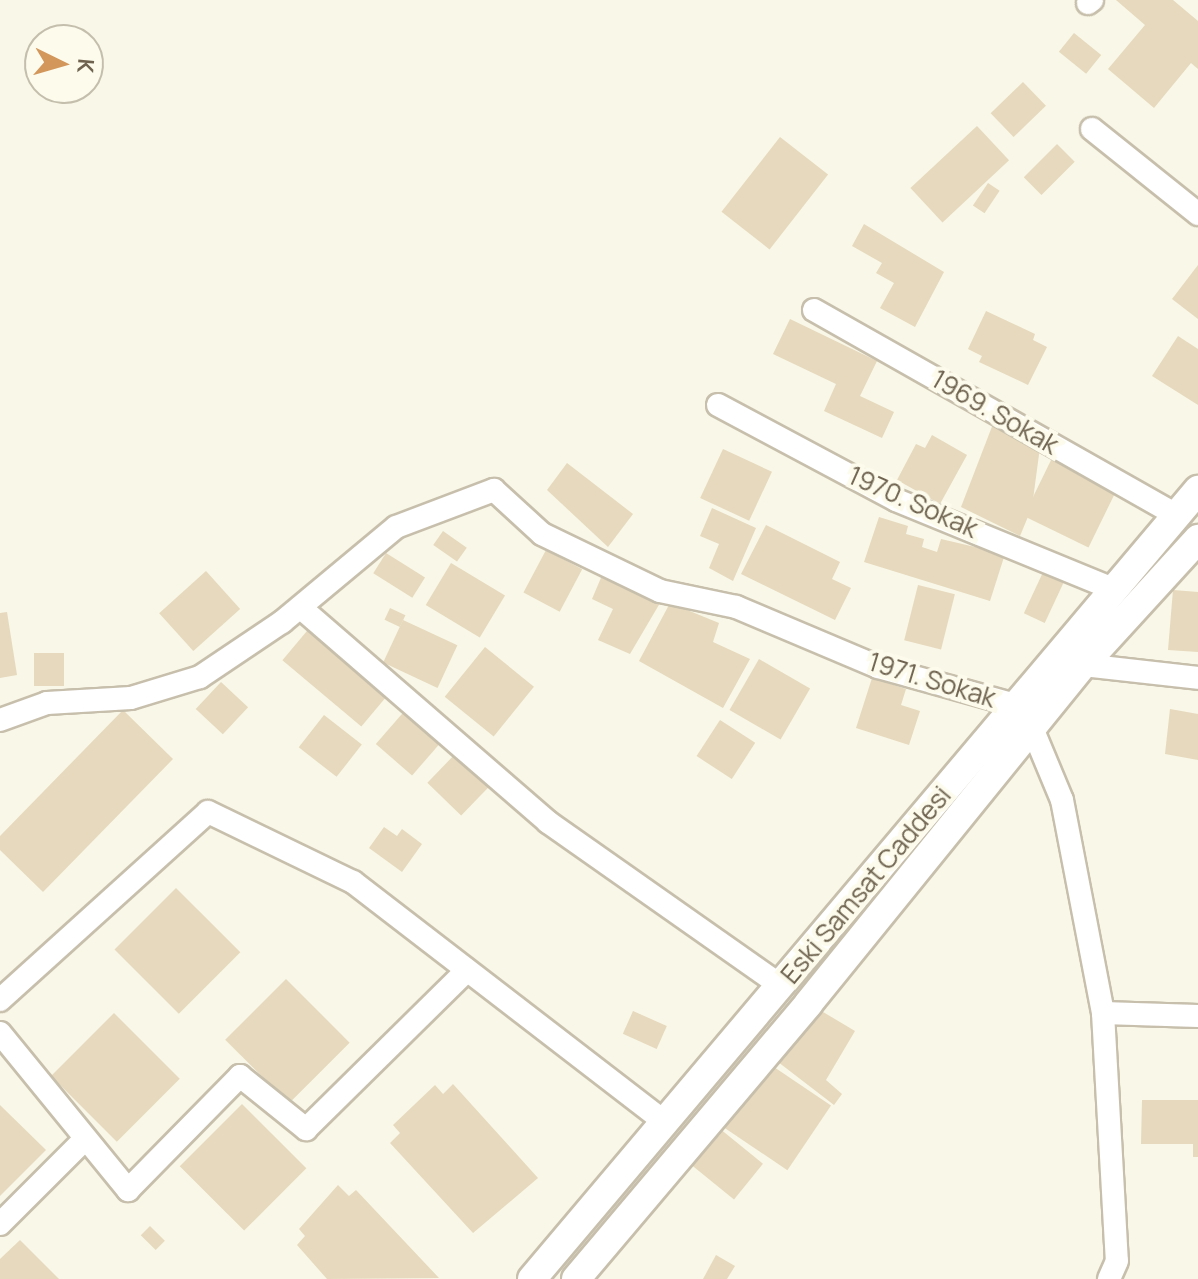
<!DOCTYPE html>
<style>
body{margin:0}
#map{position:relative;width:1198px;height:1279px;overflow:hidden;background:#f9f7e7;font-family:Manrope,sans-serif}
div>[style]{position:absolute}
[style*='--x']{left:calc(var(--x)*1px);top:calc(var(--y)*1px);width:calc(var(--w)*1px);rotate:calc(var(--a)*1deg)}
.building>*{inset:0;background:#e6d9bd;transform-origin:0 0}
.roads{filter:drop-shadow(2px 0 #c7bfac) drop-shadow(-2px 0 #c7bfac) drop-shadow(0 2px #c7bfac) drop-shadow(0 -2px #c7bfac)}
.minor>*{height:22px;margin:-11px;padding:0 11px;transform-origin:11px;border-radius:11px;background:#fff}
.tertiary>*{height:28px;margin:-14px;padding:0 14px;transform-origin:14px;border-radius:14px;background:#fff}
span{translate:-50% -50%;white-space:nowrap;text-align:center;line-height:1.15;-webkit-text-stroke:8px #fcfbec;paint-order:stroke}
.street-label{font-size:26px;color:#6f634f}
.north{position:absolute;left:24px;top:24px;width:80px;height:80px;box-sizing:border-box;background:#fcfbec;border:2px solid #c4bead;border-radius:50%;rotate:95deg;font-size:22px;font-weight:700;line-height:32px;text-align:center;color:#6f634f}
.north::after{content:'';display:block;margin:auto;width:28px;height:36px;background:#d3975c;clip-path:polygon(50% 0,100% 100%,50% 72%,0 100%)}
</style>
<div id="map">
<div class="building">
<i style="clip-path:polygon(1116px 0,1173px 0,1198px 21px,1198px 69px,1191px 63px,1154px 108px,1108px 69px,1145px 25px)"></i>
<i style="left:1074px;top:33px;width:35px;height:24px;rotate:39deg"></i>
<i style="left:1023px;top:82px;width:33px;height:45px;rotate:46deg"></i>
<i style="left:977px;top:126px;width:47px;height:91px;rotate:47deg"></i>
<i style="left:780px;top:137px;width:61px;height:95px;rotate:38deg"></i>
<i style="left:1057px;top:144px;width:25px;height:47px;rotate:45deg"></i>
<i style="left:988px;top:183px;width:14px;height:27px;rotate:34deg"></i>
<i style="clip-path:polygon(864px 224px,944px 272px,915px 327px,880px 308px,894px 283px,876px 273px,882px 263px,852px 246px)"></i>
<i style="clip-path:polygon(1198px 265px,1198px 319px,1172px 299px)"></i>
<i style="clip-path:polygon(986px 311px,1035px 334px,1033px 340px,1047px 347px,1028px 385px,979px 362px,982px 356px,968px 349px)"></i>
<i style="clip-path:polygon(790px 319px,877px 361px,860px 396px,894px 412px,882px 438px,824px 411px,836px 384px,773px 354px)"></i>
<i style="clip-path:polygon(1178px 336px,1198px 349px,1198px 405px,1152px 376px)"></i>
<i style="clip-path:polygon(993px 424px,1040px 447px,1032px 507px,1020px 536px,961px 507px)"></i>
<i style="clip-path:polygon(932px 435px,967px 455px,940px 504px,897px 480px,916px 444px,925px 448px)"></i>
<i style="left:723px;top:449px;width:54px;height:54px;rotate:25deg"></i>
<i style="left:1054px;top:454px;width:72px;height:69px;rotate:26deg"></i>
<i style="clip-path:polygon(567px 463px,633px 514px,608px 547px,547px 490px)"></i>
<i style="clip-path:polygon(712px 508px,756px 528px,733px 581px,709px 568px,719px 544px,700px 536px)"></i>
<i style="clip-path:polygon(879px 517px,908px 526px,906px 534px,924px 539px,922px 547px,937px 552px,941px 539px,1005px 554px,990px 601px,864px 562px)"></i>
<i style="clip-path:polygon(766px 525px,840px 562px,832px 579px,851px 588px,835px 620px,741px 574px)"></i>
<i style="left:443px;top:531px;width:29px;height:17px;rotate:35deg"></i>
<i style="left:546px;top:550px;width:41px;height:48px;rotate:28deg"></i>
<i style="left:386px;top:553px;width:46px;height:24px;rotate:32deg"></i>
<i style="left:451px;top:563px;width:63px;height:49px;rotate:31deg"></i>
<i style="left:1045px;top:568px;width:23px;height:50px;rotate:25deg"></i>
<i style="left:206px;top:571px;width:51px;height:63px;rotate:48deg"></i>
<i style="clip-path:polygon(603px 573px,660px 603px,630px 654px,598px 640px,613px 609px,592px 599px)"></i>
<i style="left:918px;top:585px;width:38px;height:57px;rotate:14deg"></i>
<i style="clip-path:polygon(1173px 590px,1198px 592px,1198px 652px,1168px 650px)"></i>
<i style="clip-path:polygon(670px 603px,719px 623px,713px 642px,750px 659px,723px 708px,639px 661px)"></i>
<i style="left:390px;top:608px;width:17px;height:13px;rotate:25deg"></i>
<i style="clip-path:polygon(7px 612px,17px 675px,0 678px,0 613px)"></i>
<i style="left:403px;top:620px;width:60px;height:47px;rotate:25deg"></i>
<i style="left:312px;top:625px;width:103px;height:46px;rotate:40deg"></i>
<i style="left:485px;top:647px;width:63px;height:64px;rotate:39deg"></i>
<i style="left:64px;top:653px;width:33px;height:30px;rotate:90deg"></i>
<i style="left:759px;top:659px;width:59px;height:59px;rotate:30deg"></i>
<i style="clip-path:polygon(872px 678px,906px 689px,901px 705px,920px 711px,909px 745px,856px 728px)"></i>
<i style="left:221px;top:682px;width:37px;height:37px;rotate:43deg"></i>
<i style="left:408px;top:707px;width:48px;height:49px;rotate:41deg"></i>
<i style="clip-path:polygon(1170px 709px,1198px 714px,1198px 760px,1165px 754px)"></i>
<i style="clip-path:polygon(123px 710px,173px 759px,43px 892px,0 850px,0 836px)"></i>
<i style="left:324px;top:715px;width:48px;height:41px;rotate:38deg"></i>
<i style="left:720px;top:720px;width:42px;height:43px;rotate:33deg"></i>
<i style="left:460px;top:749px;width:47px;height:47px;rotate:44deg"></i>
<i style="clip-path:polygon(384px 827px,397px 836px,402px 829px,422px 844px,402px 872px,369px 848px)"></i>
<i style="left:176px;top:888px;width:91px;height:87px;rotate:45deg"></i>
<i style="left:286px;top:979px;width:90px;height:86px;rotate:45deg"></i>
<i style="clip-path:polygon(813px 1006px,855px 1031px,826px 1080px,842px 1094px,834px 1105px,769px 1055px)"></i>
<i style="left:633px;top:1011px;width:37px;height:25px;rotate:24deg"></i>
<i style="left:114px;top:1013px;width:93px;height:89px;rotate:45deg"></i>
<i style="left:768px;top:1063px;width:76px;height:78px;rotate:34deg"></i>
<i style="clip-path:polygon(453px 1084px,538px 1178px,473px 1233px,390px 1143px,400px 1133px,393px 1125px,435px 1085px,443px 1094px)"></i>
<i style="clip-path:polygon(1142px 1100px,1198px 1100px,1198px 1157px,1193px 1157px,1193px 1144px,1141px 1144px)"></i>
<i style="left:242px;top:1104px;width:91px;height:88px;rotate:45deg"></i>
<i style="clip-path:polygon(0 1105px,46px 1150px,0 1196px)"></i>
<i style="left:714px;top:1124px;width:63px;height:46px;rotate:39deg"></i>
<i style="clip-path:polygon(338px 1185px,349px 1196px,356px 1190px,439px 1278px,327px 1279px,297px 1245px,305px 1236px,299px 1229px)"></i>
<i style="left:150px;top:1226px;width:21px;height:13px;rotate:45deg"></i>
<i style="clip-path:polygon(20px 1240px,59px 1279px,0 1279px,0 1259px)"></i>
<i style="clip-path:polygon(716px 1255px,735px 1266px,727px 1279px,703px 1279px)"></i>
</div>
<div class="roads">
<div class="minor">
<i style="--x:1088;--y:3;--w:5;--a:-37"></i>
<i style="--x:1092;--y:129;--w:136;--a:38.7"></i>
<i style="--x:814;--y:310;--w:417;--a:29.5"></i>
<i style="--x:718;--y:405;--w:202;--a:28.1"></i>
<i style="--x:896;--y:500;--w:235;--a:22.3"></i>
<i style="--x:301;--y:608;--w:327;--a:40.9"></i>
<i style="--x:548;--y:822;--w:285;--a:35.1"></i>
<i style="--x:1083;--y:665;--w:116;--a:6.4"></i>
<i style="--x:0;--y:720;--w:50;--a:-19.9"></i>
<i style="--x:47;--y:703;--w:84;--a:-3.4"></i>
<i style="--x:131;--y:698;--w:72;--a:-16.9"></i>
<i style="--x:200;--y:677;--w:99;--a:-33.9"></i>
<i style="--x:282;--y:622;--w:148;--a:-39.8"></i>
<i style="--x:396;--y:527;--w:105;--a:-20.7"></i>
<i style="--x:494;--y:490;--w:65;--a:42.5"></i>
<i style="--x:542;--y:534;--w:131;--a:25.8"></i>
<i style="--x:660;--y:591;--w:78;--a:11.9"></i>
<i style="--x:736;--y:607;--w:154;--a:22.9"></i>
<i style="--x:878;--y:667;--w:142;--a:15.5"></i>
<i style="--x:1015;--y:705;--w:29;--a:54"></i>
<i style="--x:1032;--y:728;--w:78;--a:67.4"></i>
<i style="--x:1062;--y:800;--w:217;--a:79.1"></i>
<i style="--x:1103;--y:1013;--w:248;--a:86.8"></i>
<i style="--x:1117;--y:1261;--w:20;--a:114"></i>
<i style="--x:0;--y:1000;--w:280;--a:-42.1"></i>
<i style="--x:208;--y:812;--w:161;--a:25.8"></i>
<i style="--x:353;--y:882;--w:391;--a:37.6"></i>
<i style="--x:1103;--y:1013;--w:95;--a:1.8"></i>
<i style="--x:0;--y:1033;--w:203;--a:50.8"></i>
<i style="--x:128;--y:1190;--w:160;--a:-45.5"></i>
<i style="--x:240;--y:1076;--w:85;--a:38.8"></i>
<i style="--x:306;--y:1129;--w:226;--a:-44.6"></i>
<i style="--x:0;--y:1224;--w:119;--a:-45"></i>
</div>
<div class="tertiary">
<i style="--x:532;--y:1279;--w:1033;--a:-49.83"></i>
<i style="--x:576;--y:1279;--w:360;--a:-49.8"></i>
<i style="--x:808;--y:1004;--w:437;--a:-51"></i>
<i style="--x:1083;--y:665;--w:171;--a:-47.6"></i>
</div>
</div>
<div class="street-label">
<span style="left:995px;top:412px;rotate:30deg">1969. Sokak</span>
<span style="left:913px;top:502px;rotate:24deg">1970. Sokak</span>
<span style="left:932px;top:680px;rotate:17deg">1971. Sokak</span>
<span style="left:866px;top:885px;rotate:-50deg">Eski Samsat Caddesi</span>
</div>
<div class="north">K</div>
</div>
